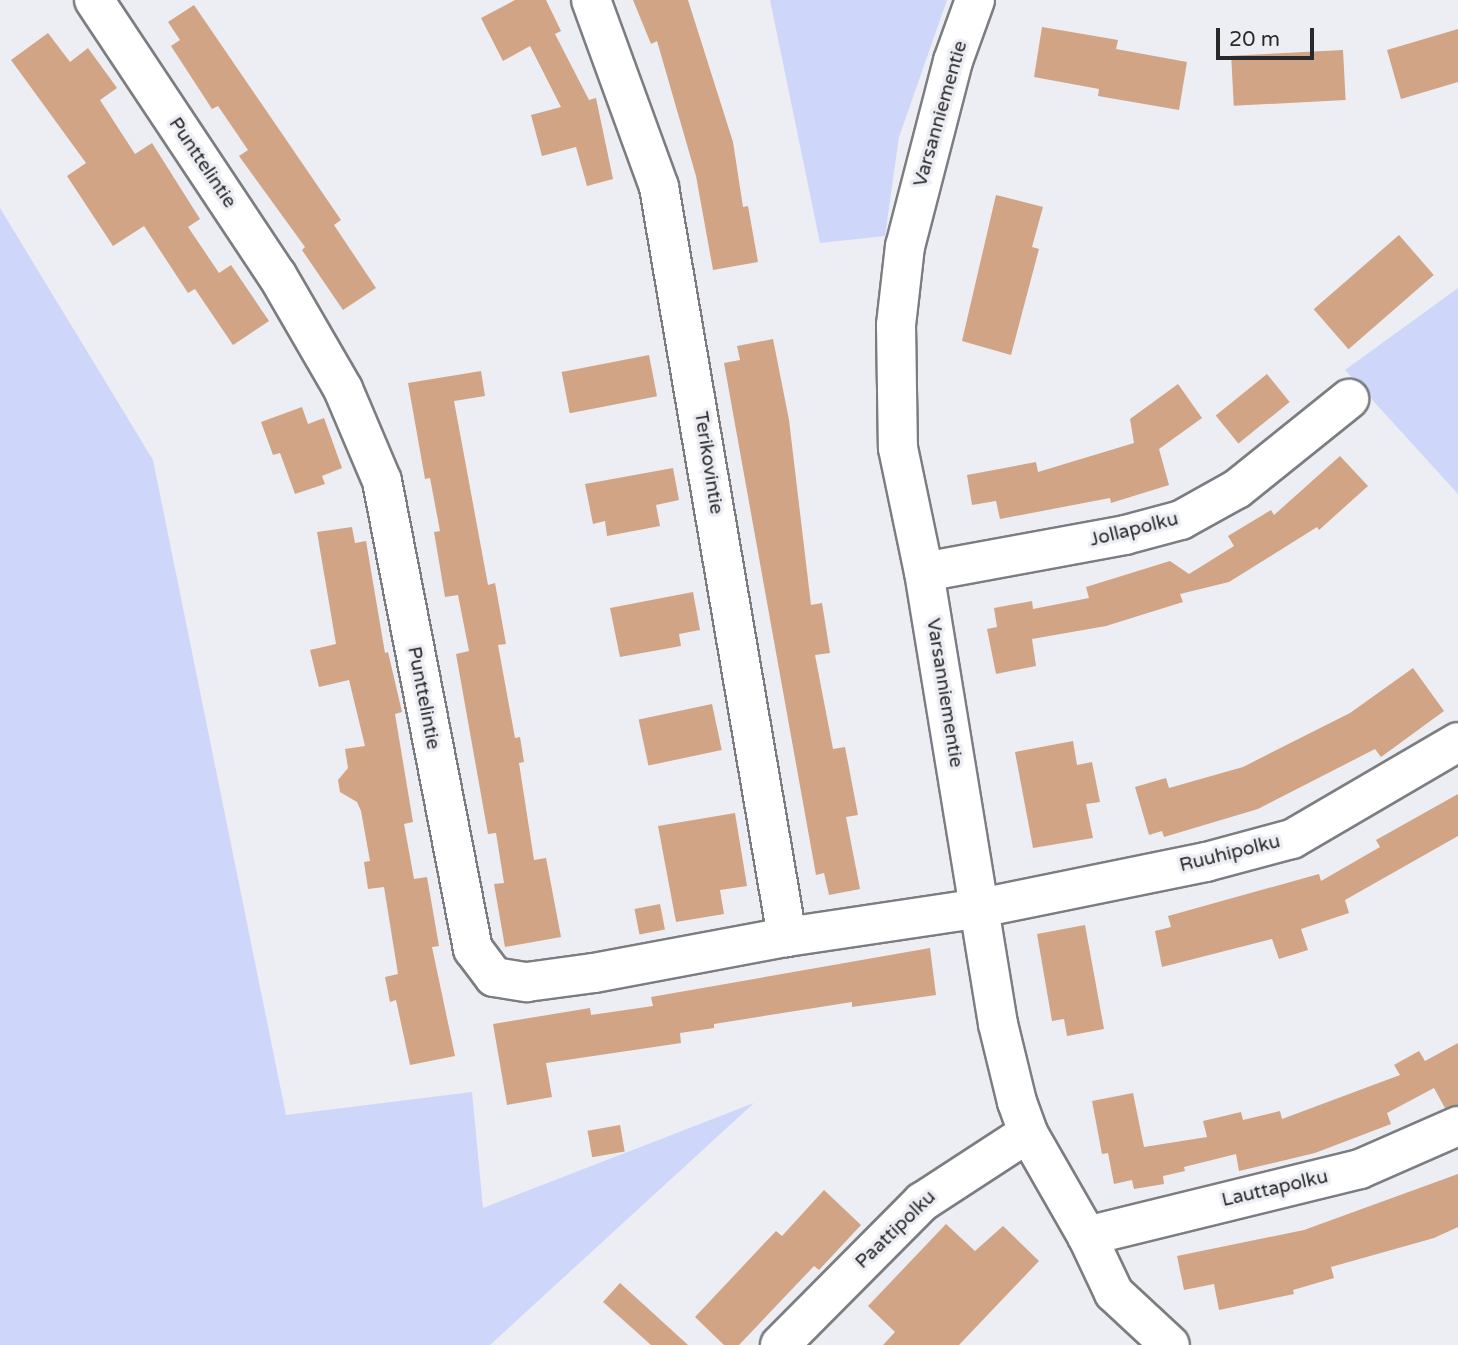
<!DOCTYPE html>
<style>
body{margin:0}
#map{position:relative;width:1458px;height:1345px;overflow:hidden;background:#edeef3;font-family:"Varela Round",sans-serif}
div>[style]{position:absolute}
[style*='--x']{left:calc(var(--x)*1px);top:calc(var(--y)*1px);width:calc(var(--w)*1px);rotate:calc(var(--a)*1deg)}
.green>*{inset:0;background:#ced7f9}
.building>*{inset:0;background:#d0a484;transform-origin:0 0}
.roads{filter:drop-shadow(2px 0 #7c7d81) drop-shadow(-2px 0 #7c7d81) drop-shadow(0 2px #7c7d81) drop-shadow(0 -2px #7c7d81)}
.minor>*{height:38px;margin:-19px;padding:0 19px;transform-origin:19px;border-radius:19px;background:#fff}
span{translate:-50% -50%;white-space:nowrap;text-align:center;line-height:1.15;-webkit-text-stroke:7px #edeef3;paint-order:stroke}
.street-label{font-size:19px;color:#29292b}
.scale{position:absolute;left:1216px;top:28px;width:98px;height:32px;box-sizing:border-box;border:4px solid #29292b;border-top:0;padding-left:9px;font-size:21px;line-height:24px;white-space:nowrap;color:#29292b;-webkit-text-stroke:5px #edeef3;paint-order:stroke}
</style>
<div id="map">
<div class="green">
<i style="clip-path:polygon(770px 0,947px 0,899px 137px,885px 236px,820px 243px)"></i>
<i style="clip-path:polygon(0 208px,153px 460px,286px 1115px,472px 1092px,483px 1208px,754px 1103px,490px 1345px,0 1345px)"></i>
<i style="clip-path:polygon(1458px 288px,1458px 494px,1345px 370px)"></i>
</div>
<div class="building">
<i style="clip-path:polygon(515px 0,546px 0,561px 31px,555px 34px,589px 100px,596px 98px,613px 179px,587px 186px,576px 147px,542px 156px,531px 115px,561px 107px,530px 46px,503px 61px,481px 18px)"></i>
<i style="clip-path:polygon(633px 0,688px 0,733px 142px,743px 207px,748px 206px,758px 262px,713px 270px,696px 176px,657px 41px,651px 44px)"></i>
<i style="clip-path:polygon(194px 5px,341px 220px,334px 225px,376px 288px,343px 310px,302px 250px,305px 247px,239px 156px,248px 150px,218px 106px,212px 109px,171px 46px,180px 40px,168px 22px)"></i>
<i style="clip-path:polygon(1042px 27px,1118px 40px,1116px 49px,1187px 62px,1179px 110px,1098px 96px,1099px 89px,1034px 77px)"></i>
<i style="clip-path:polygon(1458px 29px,1458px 82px,1401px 99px,1387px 50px)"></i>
<i style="clip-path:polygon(48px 33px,70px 62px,88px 48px,117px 88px,100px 100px,135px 154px,152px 143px,200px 219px,188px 227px,219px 273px,231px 265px,269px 321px,233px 345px,195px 289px,188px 293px,144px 226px,113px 246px,67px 176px,86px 163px,11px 60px)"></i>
<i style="left:1343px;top:50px;width:50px;height:112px;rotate:87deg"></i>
<i style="clip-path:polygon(996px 195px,1043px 207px,1032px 247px,1039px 249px,1011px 355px,962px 341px)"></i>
<i style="left:1399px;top:235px;width:53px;height:113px;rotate:49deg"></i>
<i style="clip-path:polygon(773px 339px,789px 420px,811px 605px,822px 603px,830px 653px,815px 655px,833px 749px,845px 747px,858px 815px,846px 817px,860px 889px,829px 895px,824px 873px,816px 875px,724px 363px,740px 360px,737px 346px)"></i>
<i style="left:649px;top:355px;width:42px;height:89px;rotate:79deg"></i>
<i style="clip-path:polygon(481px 371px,485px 396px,454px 401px,488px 585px,495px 583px,506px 644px,498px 645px,515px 738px,520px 737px,524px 762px,519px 763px,534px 860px,546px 858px,561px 937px,505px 947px,494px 884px,504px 883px,496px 833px,488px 834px,456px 654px,469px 651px,458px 595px,445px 597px,434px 532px,440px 531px,430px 478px,425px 479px,408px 383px)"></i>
<i style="left:1267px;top:374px;width:36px;height:66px;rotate:51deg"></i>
<i style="clip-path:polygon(1178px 384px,1202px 418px,1159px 449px,1169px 485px,1111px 503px,1110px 498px,1000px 519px,996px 501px,972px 505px,967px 475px,1036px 462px,1038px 472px,1134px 443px,1130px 419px)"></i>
<i style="clip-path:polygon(302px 407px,308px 424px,324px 418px,342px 468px,322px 476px,325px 484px,295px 494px,280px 453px,273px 455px,261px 422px)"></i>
<i style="clip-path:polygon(1340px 456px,1368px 486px,1319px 530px,1317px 527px,1229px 582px,1180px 594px,1183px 602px,1106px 626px,1032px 639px,1036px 666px,996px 674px,987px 629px,997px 627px,994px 608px,1032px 601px,1033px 609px,1089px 598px,1086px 587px,1170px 561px,1189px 574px,1234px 546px,1228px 536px,1271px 510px,1274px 515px)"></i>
<i style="clip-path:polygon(673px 468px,679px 500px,656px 505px,660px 526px,607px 536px,605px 521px,593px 524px,585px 484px)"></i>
<i style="clip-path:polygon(352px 527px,355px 543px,366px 541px,385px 653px,388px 652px,402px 712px,395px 714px,413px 822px,404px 824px,414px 879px,427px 877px,439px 946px,432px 947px,455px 1056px,410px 1065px,396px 1000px,390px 1002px,385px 977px,398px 974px,384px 887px,368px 889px,364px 862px,370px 861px,361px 811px,357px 802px,340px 792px,338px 780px,348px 768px,345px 749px,365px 746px,349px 680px,319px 687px,310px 650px,336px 644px,317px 532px)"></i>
<i style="clip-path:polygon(693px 592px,700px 630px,679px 634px,681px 646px,620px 657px,610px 608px)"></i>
<i style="clip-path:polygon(1413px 668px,1444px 711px,1381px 757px,1375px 749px,1258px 809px,1164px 837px,1162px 831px,1149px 835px,1135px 787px,1166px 778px,1169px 788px,1243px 767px,1350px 713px)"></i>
<i style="left:712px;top:704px;width:47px;height:75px;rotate:78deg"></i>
<i style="clip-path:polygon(1073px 741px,1077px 765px,1092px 762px,1100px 802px,1086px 804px,1093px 838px,1033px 848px,1015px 752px)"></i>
<i style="clip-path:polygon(1458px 794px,1458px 836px,1345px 900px,1349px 913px,1301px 929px,1308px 950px,1279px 959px,1272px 939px,1162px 967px,1155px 931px,1171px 927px,1168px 916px,1319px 874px,1321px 881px,1380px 847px,1376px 840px)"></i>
<i style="clip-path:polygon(735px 813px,747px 886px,720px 890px,724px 914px,676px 922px,658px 826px)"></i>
<i style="left:660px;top:904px;width:26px;height:26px;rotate:79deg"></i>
<i style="clip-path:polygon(1085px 925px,1104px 1029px,1067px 1036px,1064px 1019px,1052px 1021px,1037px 934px)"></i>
<i style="clip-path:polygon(930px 948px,936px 995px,852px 1007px,852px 1002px,714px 1024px,714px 1028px,680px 1033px,681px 1043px,546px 1063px,552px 1097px,507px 1105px,493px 1024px,590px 1008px,591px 1015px,653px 1006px,651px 997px)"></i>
<i style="clip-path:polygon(1458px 1043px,1458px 1105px,1445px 1108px,1434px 1088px,1387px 1113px,1391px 1124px,1315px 1153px,1239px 1171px,1236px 1154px,1184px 1167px,1185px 1171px,1163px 1176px,1164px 1184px,1134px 1189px,1132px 1180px,1114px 1184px,1108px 1153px,1102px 1154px,1092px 1101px,1133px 1093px,1144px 1147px,1207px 1137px,1203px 1121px,1241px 1112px,1243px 1120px,1280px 1111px,1282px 1119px,1400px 1075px,1394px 1065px,1419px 1051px,1425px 1061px)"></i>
<i style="left:620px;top:1125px;width:27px;height:33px;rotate:80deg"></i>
<i style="clip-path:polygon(1458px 1174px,1458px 1227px,1434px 1238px,1331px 1267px,1334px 1278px,1293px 1290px,1294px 1294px,1219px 1310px,1214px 1284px,1184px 1290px,1177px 1256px,1304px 1230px)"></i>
<i style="clip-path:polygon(824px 1190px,861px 1225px,819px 1270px,814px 1266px,739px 1345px,724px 1345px,695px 1317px,776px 1231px,782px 1236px)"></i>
<i style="clip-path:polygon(946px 1224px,975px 1251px,1003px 1226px,1039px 1261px,959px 1345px,883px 1345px,895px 1332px,868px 1306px)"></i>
<i style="clip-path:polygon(620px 1283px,688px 1345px,651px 1345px,603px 1302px)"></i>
</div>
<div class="roads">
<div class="minor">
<i style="--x:94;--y:0;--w:330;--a:56.4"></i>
<i style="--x:277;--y:275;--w:132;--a:59.9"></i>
<i style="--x:343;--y:389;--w:100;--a:67"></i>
<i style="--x:382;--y:481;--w:477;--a:79"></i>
<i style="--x:473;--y:949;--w:35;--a:53"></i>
<i style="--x:494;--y:977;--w:33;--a:9"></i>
<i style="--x:527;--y:982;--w:68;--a:-7.7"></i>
<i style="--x:594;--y:973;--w:196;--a:-10.6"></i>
<i style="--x:787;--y:937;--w:195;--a:-8.5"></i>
<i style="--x:980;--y:908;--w:231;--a:-11.5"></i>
<i style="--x:1206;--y:862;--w:89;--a:-15"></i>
<i style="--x:1292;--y:839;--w:192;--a:-30.3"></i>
<i style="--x:591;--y:0;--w:199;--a:70"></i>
<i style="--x:659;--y:187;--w:761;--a:80.31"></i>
<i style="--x:975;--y:0;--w:65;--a:109.8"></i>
<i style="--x:953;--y:61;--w:191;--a:104.5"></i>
<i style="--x:905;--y:246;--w:80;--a:96.5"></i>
<i style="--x:896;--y:325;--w:123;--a:89.1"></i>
<i style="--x:898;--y:448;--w:127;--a:78.2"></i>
<i style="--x:924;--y:572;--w:458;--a:80.7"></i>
<i style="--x:998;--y:1024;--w:80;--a:76.3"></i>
<i style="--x:1017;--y:1102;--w:33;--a:70"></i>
<i style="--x:1028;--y:1133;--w:119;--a:60.2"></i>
<i style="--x:1087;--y:1236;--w:63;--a:64.7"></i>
<i style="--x:1114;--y:1293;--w:76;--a:42.9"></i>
<i style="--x:924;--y:572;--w:204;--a:-10.4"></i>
<i style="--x:1125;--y:535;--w:58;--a:-15"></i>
<i style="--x:1181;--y:520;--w:64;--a:-29"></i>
<i style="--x:1237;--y:489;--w:144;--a:-38.8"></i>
<i style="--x:1087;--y:1236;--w:281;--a:-13.8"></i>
<i style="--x:1360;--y:1169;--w:107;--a:-23.7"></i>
<i style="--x:780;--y:1345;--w:202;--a:-45.2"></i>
<i style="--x:922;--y:1202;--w:126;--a:-33.1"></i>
</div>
</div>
<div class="street-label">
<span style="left:941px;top:114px;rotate:-74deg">Varsanniementie</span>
<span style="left:202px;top:163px;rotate:56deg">Punttelintie</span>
<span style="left:708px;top:463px;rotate:81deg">Terikovintie</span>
<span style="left:1134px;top:530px;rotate:-14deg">Jollapolku</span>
<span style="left:944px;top:693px;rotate:81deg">Varsanniementie</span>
<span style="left:423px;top:698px;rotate:79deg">Punttelintie</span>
<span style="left:1230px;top:854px;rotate:-14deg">Ruuhipolku</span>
<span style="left:1275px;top:1189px;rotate:-13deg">Lauttapolku</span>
<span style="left:896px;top:1230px;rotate:-44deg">Paattipolku</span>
</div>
<div class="scale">20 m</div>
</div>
